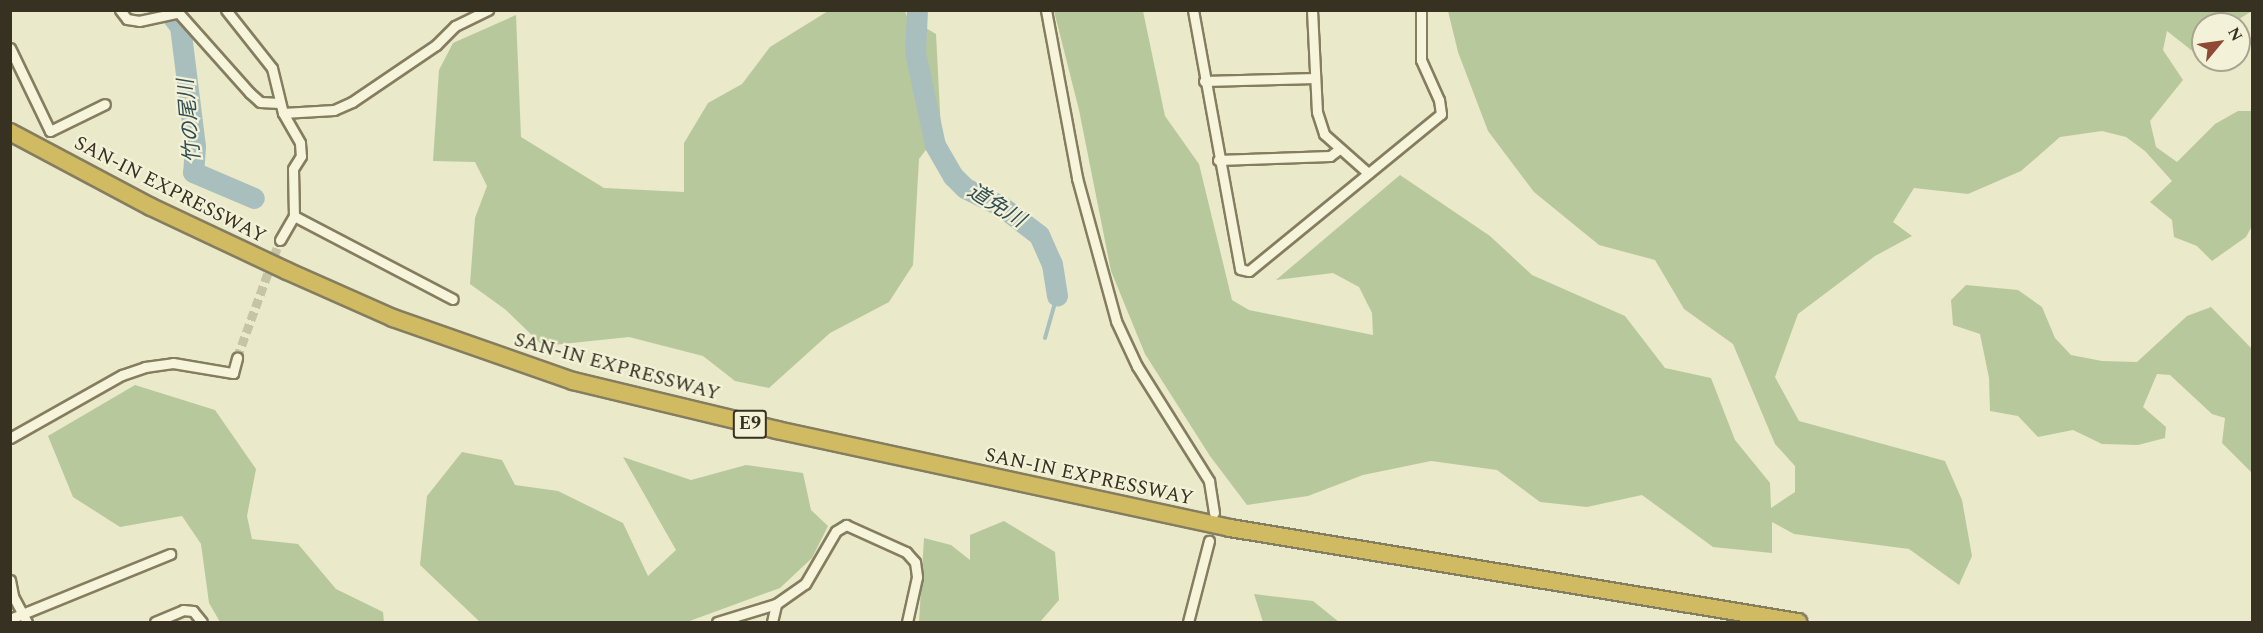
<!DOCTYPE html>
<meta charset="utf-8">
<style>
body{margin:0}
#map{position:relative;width:2263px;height:633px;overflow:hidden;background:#eae9c9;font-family:Spectral,"Noto Sans JP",serif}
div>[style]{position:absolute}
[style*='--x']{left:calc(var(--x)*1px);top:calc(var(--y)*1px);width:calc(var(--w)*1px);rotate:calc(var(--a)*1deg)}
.green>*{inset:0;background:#b8c89d}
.stream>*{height:4px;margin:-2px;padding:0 2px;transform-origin:2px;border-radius:2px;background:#a9bfbe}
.river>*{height:21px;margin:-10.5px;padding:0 10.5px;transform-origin:10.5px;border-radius:10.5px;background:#a9bfbe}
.street-tunnel>*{height:9px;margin-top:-4.5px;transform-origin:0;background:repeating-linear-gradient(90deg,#c6c4a7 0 9px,transparent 0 13.5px)}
.roads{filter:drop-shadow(2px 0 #857d5f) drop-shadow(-2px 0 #857d5f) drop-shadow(0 2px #857d5f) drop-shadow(0 -2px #857d5f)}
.street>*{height:9px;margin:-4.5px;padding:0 4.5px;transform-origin:4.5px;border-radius:4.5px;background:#f6f4db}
.highway>*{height:16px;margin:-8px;padding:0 8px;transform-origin:8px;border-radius:8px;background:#d1bb62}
span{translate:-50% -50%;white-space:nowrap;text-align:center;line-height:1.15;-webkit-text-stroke:4.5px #f3f1d8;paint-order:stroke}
.shield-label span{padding:2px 4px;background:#f3f1d8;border:2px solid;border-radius:4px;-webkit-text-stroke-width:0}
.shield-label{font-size:18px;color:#373121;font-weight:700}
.street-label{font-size:20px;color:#373121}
.water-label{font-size:21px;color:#324f55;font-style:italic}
.frame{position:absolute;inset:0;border:12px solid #373121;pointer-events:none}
.north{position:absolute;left:2191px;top:12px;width:60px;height:60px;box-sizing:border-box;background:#f3f1d8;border:2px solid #a8a48f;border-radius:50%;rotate:61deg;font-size:16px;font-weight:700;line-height:24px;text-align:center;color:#373121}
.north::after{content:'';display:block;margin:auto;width:21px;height:27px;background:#8e4a35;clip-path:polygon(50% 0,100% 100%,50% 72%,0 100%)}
</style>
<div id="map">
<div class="green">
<i style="clip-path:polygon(828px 11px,905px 11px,907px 17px,936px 34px,941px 130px,919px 159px,913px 265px,889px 302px,830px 333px,769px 388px,735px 381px,703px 356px,629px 337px,543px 346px,506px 310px,470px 284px,475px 218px,487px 186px,475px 162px,433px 161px,439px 70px,453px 43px,516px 15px,521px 137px,604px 188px,684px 192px,684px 143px,708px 103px,742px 84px,770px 47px)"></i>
<i style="clip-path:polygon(1054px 11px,1143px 11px,1165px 116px,1199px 164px,1232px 300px,1249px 310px,1373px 335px,1372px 313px,1359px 287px,1333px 273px,1276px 280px,1400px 175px,1490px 236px,1532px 275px,1625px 316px,1665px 368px,1711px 378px,1735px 440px,1770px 483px,1771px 508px,1795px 492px,1795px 466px,1775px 444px,1733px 344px,1684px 309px,1655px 260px,1599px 245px,1534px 192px,1488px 131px,1458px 52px,1448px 11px,2252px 11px,2231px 24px,2203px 24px,2200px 57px,2167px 31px,2163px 50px,2183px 80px,2150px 121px,2156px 147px,2177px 162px,2215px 124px,2238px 111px,2252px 111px,2252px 226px,2246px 237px,2212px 261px,2197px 246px,2174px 237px,2172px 220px,2150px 202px,2172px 181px,2145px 151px,2126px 137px,2102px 131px,2060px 137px,2021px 171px,1968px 194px,1914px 188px,1893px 222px,1912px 236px,1875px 256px,1798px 314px,1775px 377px,1799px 421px,1945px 461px,1962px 500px,1972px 556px,1959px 585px,1909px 549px,1794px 534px,1772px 522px,1772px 553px,1713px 547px,1642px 495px,1587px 507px,1540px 502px,1497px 470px,1431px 461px,1363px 475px,1308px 496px,1247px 505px,1210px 456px,1145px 354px,1111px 271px,1079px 110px)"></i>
<i style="clip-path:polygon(1966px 285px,2018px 290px,2042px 307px,2055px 338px,2071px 355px,2102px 361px,2137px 362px,2187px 316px,2211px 307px,2252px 349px,2252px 473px,2222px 443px,2225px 418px,2212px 414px,2170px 375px,2157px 374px,2143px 407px,2166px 427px,2165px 438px,2138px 445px,2102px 444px,2073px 430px,2038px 437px,2018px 416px,1990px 411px,1989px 378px,1980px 334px,1953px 325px,1951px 300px)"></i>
<i style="clip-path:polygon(135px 385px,215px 410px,256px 469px,247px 516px,252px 539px,298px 544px,336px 589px,383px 612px,384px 622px,220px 622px,209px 603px,201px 544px,182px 516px,120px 527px,73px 497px,48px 436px)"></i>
<i style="clip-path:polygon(462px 452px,502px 460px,515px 485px,558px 491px,623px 523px,648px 576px,676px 550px,623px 457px,691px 480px,746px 465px,803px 473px,811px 510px,828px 526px,812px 558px,780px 588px,687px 622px,480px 622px,420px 565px,427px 496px)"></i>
<i style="clip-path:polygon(1004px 521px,1055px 552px,1059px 600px,1040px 622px,919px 622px,924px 538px,951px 545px,970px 560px,970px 535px)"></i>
<i style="clip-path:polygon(1254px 594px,1313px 601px,1339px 622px,1263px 622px)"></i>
</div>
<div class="stream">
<i style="--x:1045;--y:338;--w:44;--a:-74.1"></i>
</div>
<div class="river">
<i style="--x:167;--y:10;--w:21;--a:51"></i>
<i style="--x:180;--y:26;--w:121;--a:82.9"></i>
<i style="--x:195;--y:146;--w:26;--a:94"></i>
<i style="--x:193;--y:172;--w:66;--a:23.1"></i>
<i style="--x:917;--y:10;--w:42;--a:92.7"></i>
<i style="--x:915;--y:52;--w:95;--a:77.9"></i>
<i style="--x:935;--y:145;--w:36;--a:60"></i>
<i style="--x:953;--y:176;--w:17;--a:45"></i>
<i style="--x:965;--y:188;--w:40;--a:26.6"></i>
<i style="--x:1001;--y:206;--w:48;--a:37.3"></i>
<i style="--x:1039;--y:235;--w:32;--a:66"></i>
<i style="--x:1052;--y:264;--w:32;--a:81"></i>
</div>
<div class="street-tunnel">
<i style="--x:237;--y:358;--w:126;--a:-70"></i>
</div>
<div class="roads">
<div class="street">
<i style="--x:120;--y:10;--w:11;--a:52"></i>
<i style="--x:127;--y:19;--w:12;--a:9"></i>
<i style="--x:139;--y:21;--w:40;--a:-12"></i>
<i style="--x:176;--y:10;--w:111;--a:48.3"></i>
<i style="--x:250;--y:93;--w:13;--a:42"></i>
<i style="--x:260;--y:102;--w:20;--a:3"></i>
<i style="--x:226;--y:10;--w:74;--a:51.6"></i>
<i style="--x:272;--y:68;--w:46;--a:76.3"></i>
<i style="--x:283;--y:113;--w:34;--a:60"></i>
<i style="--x:300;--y:143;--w:13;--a:86"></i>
<i style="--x:301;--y:156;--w:15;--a:122"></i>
<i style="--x:293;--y:169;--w:47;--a:88.8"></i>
<i style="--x:294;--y:216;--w:179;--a:27.6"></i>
<i style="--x:1046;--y:10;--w:171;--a:79.5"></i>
<i style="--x:1077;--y:178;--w:148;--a:74.7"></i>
<i style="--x:1116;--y:321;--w:50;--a:65"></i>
<i style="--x:1137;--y:366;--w:136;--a:57.9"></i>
<i style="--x:1209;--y:481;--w:32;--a:81"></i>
<i style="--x:1193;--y:10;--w:263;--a:79.7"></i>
<i style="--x:1240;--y:269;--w:9;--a:13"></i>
<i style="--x:1249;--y:271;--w:248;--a:-39.3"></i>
<i style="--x:1441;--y:114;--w:14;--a:-98"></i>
<i style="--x:1439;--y:100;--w:44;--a:-114.2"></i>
<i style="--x:1421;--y:60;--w:50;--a:-90"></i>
<i style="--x:1312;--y:10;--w:102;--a:87.2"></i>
<i style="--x:1317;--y:112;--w:23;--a:72"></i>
<i style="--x:1324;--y:134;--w:59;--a:41.6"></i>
<i style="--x:10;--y:48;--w:92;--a:64.3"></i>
<i style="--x:50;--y:131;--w:61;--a:-26.1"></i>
<i style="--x:1204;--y:81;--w:111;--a:-1.5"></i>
<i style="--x:283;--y:113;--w:51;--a:-3.4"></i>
<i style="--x:334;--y:110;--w:20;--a:-24"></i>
<i style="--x:352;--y:102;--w:102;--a:-34.2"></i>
<i style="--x:436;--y:45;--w:27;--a:-45"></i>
<i style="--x:455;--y:26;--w:37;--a:-26"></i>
<i style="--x:1218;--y:160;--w:112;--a:-2"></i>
<i style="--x:1330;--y:156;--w:10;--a:-37"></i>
<i style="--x:280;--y:240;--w:28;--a:-60"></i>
<i style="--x:10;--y:438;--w:129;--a:-29.4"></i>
<i style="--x:122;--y:375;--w:24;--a:-19"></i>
<i style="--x:145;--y:367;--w:28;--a:-8"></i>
<i style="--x:173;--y:363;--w:61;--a:9.5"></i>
<i style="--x:233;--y:373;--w:16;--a:-75"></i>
<i style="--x:10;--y:580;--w:16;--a:79"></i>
<i style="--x:13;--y:596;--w:30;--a:62"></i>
<i style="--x:10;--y:619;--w:173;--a:-22.1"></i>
<i style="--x:155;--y:622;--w:30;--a:-23"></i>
<i style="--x:183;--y:610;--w:10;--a:6"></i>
<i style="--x:193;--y:611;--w:14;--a:51"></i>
<i style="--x:717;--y:622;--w:62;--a:-17"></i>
<i style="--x:776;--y:604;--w:35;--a:-35"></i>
<i style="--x:805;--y:584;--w:61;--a:-59.7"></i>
<i style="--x:836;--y:531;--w:12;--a:-31"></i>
<i style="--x:846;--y:525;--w:66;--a:24.2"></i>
<i style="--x:906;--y:552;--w:13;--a:48"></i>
<i style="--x:915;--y:562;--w:15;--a:82"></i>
<i style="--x:917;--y:577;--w:46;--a:102.5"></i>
<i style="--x:772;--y:622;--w:18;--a:-77"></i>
<i style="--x:1188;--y:622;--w:84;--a:-75.5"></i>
</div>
<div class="highway">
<i style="--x:10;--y:132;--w:160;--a:28"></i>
<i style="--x:151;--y:207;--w:150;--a:25.2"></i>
<i style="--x:287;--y:271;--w:116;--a:23.9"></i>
<i style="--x:393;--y:318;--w:191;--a:19.3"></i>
<i style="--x:573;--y:381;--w:210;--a:13.5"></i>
<i style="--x:777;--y:430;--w:463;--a:12.2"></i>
<i style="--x:1230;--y:528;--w:576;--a:9.4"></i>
</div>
</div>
<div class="shield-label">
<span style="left:750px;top:424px">E9</span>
</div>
<div class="street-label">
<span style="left:170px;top:190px;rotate:27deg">SAN-IN EXPRESSWAY</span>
<span style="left:617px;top:367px;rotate:15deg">SAN-IN EXPRESSWAY</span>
<span style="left:1089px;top:477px;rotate:12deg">SAN-IN EXPRESSWAY</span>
</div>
<div class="water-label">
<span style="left:190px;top:121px;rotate:-95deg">竹の尾川</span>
<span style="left:996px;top:206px;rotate:32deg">道免川</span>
</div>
<div class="frame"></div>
<div class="north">N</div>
</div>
